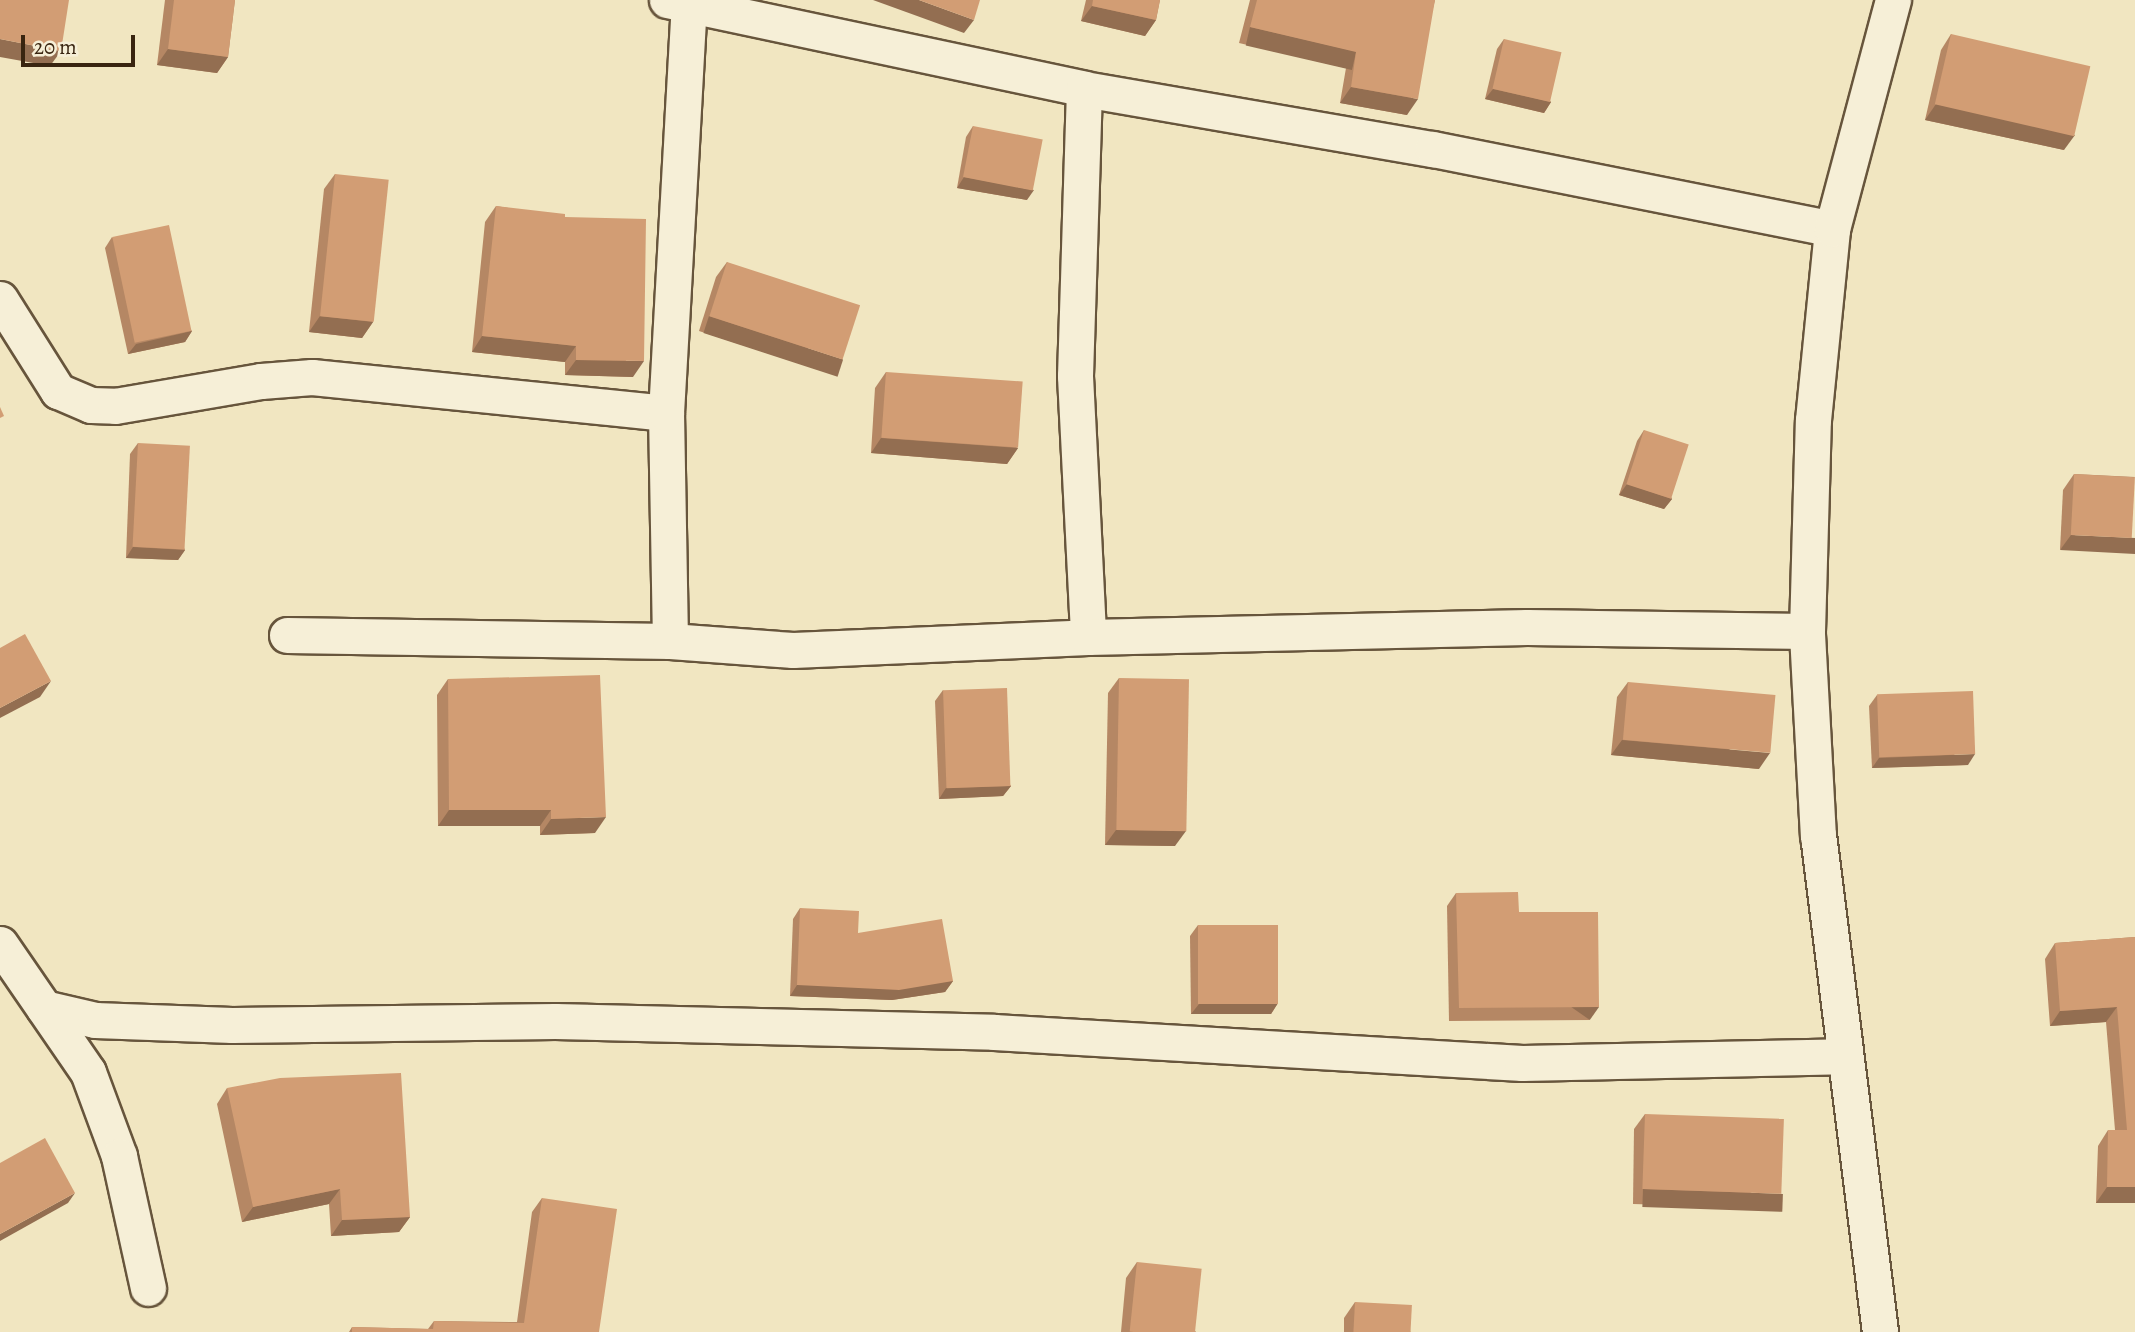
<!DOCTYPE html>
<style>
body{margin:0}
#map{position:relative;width:2135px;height:1332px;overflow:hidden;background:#f1e6c1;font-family:Alegreya,serif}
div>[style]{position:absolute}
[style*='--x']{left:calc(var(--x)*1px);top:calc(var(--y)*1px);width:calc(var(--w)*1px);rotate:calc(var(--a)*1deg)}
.roads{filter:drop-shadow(2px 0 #67553c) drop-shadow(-2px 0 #67553c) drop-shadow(0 2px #67553c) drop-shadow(0 -2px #67553c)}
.street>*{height:35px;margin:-17.5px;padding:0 17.5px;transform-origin:17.5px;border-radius:17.5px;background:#f6efd7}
.wall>*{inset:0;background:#b58764}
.shaded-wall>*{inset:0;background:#936e51;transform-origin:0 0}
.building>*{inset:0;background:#d29d74;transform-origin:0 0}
span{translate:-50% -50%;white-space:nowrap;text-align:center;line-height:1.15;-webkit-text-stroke:5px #f6efd7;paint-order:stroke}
.scale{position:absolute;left:21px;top:35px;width:114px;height:32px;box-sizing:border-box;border:4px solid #392510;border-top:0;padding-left:9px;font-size:21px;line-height:24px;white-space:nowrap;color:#392510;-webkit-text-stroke:5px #f6efd7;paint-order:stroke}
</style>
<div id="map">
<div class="roads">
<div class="street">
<i style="--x:667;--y:0;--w:426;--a:12"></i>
<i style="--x:1084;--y:89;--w:354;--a:9.8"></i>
<i style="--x:1433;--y:149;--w:407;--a:11.3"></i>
<i style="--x:1084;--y:89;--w:287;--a:91.8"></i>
<i style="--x:1075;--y:376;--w:261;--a:87.1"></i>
<i style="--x:0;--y:299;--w:109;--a:57.8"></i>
<i style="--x:58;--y:391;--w:36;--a:23"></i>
<i style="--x:91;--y:405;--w:24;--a:2"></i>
<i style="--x:115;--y:406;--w:148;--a:-9.7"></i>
<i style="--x:261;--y:381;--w:51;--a:-4.5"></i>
<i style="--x:312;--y:377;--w:356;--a:5.8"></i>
<i style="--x:287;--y:635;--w:383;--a:0.9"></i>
<i style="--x:670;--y:641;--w:123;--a:4.2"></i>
<i style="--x:793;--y:650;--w:295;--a:-2.5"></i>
<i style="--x:1088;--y:637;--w:439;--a:-1.3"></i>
<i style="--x:1527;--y:627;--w:280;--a:0.8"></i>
<i style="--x:670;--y:641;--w:228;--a:-91"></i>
<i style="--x:666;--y:413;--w:408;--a:-86.8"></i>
<i style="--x:0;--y:944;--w:155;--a:55.5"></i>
<i style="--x:88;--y:1072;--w:90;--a:69.7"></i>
<i style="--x:119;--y:1156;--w:135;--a:77.6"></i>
<i style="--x:44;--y:1008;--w:52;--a:13.2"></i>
<i style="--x:95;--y:1020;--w:137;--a:2.1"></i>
<i style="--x:232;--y:1025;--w:323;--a:-0.7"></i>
<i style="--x:555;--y:1021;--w:439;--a:1.4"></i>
<i style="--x:994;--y:1032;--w:529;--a:3.36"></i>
<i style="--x:1522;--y:1063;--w:321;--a:-1.2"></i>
<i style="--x:1880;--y:1332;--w:499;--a:-97.1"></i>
<i style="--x:1818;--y:837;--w:206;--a:-93.1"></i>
<i style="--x:1807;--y:631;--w:211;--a:-88.4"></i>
<i style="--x:1813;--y:420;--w:192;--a:-84.3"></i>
<i style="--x:1832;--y:229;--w:237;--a:-75.1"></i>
</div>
</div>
<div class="wall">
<i style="clip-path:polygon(165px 0,235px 0,228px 57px,217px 73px,157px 65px)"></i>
<i style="clip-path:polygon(1086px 0,1160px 0,1156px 20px,1145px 36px,1081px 21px)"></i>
<i style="clip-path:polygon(1250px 0,1435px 0,1407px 115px,1340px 103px,1346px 68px,1239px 43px)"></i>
<i style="clip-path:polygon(1951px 34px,2064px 150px,1925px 120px,1941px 50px)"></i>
<i style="clip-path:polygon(1504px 39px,1551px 102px,1544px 113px,1485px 99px,1497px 49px)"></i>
<i style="clip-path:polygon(973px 126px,1027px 200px,957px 188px,966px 137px)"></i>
<i style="clip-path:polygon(335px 174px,373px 322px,362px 338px,309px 332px,324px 189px)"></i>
<i style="clip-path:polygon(496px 206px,565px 217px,633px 377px,565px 375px,565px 362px,472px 352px,485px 222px)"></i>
<i style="clip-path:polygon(112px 237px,192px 331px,185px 342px,128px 354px,105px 248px)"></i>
<i style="clip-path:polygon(727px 262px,832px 374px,699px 331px,716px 277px)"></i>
<i style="clip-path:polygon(886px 372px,1018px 448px,1007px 464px,871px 453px,875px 388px)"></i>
<i style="clip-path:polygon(1644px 430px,1672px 499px,1664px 509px,1619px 495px,1637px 441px)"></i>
<i style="clip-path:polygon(138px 443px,185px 550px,178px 560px,126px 558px,130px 454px)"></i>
<i style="clip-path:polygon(2074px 474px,2135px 477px,2060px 550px,2063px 490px)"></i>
<i style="clip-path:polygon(1119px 678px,1175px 846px,1105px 845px,1108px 693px)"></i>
<i style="clip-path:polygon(448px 679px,595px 833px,540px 835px,540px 826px,438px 826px,437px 695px)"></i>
<i style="clip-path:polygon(1628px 682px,1759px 769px,1611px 755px,1617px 697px)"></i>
<i style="clip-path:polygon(943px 690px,1011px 786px,1003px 796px,939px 799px,935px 701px)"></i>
<i style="clip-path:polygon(1877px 695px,1968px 765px,1872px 768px,1869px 706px)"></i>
<i style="clip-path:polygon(1456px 893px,1590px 1020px,1449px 1021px,1447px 906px)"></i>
<i style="clip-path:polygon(800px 908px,858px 933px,953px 981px,945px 992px,892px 1000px,790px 996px,793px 919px)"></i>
<i style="clip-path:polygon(1198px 925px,1278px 1003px,1271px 1014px,1191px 1014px,1190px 936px)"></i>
<i style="clip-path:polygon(2135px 937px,2135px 1203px,2096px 1203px,2098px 1146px,2108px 1130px,2115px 1130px,2106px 1022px,2050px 1026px,2045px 959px,2055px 943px)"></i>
<i style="clip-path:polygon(227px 1088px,410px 1217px,399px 1232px,331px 1236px,329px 1204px,242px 1222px,217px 1104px)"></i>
<i style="clip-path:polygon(1645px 1114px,1772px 1208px,1633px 1204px,1634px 1129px)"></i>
<i style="clip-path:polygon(542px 1198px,599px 1332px,349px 1332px,352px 1327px,428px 1329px,434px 1321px,517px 1322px,532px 1212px)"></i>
<i style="clip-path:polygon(1137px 1262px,1196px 1332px,1121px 1332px,1126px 1278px)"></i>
<i style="clip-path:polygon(1355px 1302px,1411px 1332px,1344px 1332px,1344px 1318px)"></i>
</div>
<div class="shaded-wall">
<i style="clip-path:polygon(873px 0,919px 0,974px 20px,964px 33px)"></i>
<i style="clip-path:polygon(1092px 6px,1156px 20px,1145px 36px,1081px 21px)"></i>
<i style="left:1250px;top:27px;width:109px;height:19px;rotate:13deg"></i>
<i style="clip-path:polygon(0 39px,61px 51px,50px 66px,0 57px)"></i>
<i style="clip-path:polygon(168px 49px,228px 57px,217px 73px,157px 65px)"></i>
<i style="clip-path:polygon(1351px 87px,1418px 99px,1407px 115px,1340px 103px)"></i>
<i style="clip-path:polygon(1493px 89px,1551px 102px,1544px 113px,1485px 99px)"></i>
<i style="clip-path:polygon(1936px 104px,2075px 135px,2064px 150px,1925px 120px)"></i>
<i style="clip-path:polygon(964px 177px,1034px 190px,1027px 200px,957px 188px)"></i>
<i style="clip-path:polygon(320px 316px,373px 322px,362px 338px,309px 332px)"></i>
<i style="left:709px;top:316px;width:141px;height:18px;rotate:18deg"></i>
<i style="clip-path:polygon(192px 331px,185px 342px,128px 354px,136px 344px)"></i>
<i style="clip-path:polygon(482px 336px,576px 346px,565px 362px,472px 352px)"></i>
<i style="clip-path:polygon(576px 360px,644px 361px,633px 377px,565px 375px)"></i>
<i style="clip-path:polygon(881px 438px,1018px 448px,1007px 464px,871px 453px)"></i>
<i style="clip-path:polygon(1627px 484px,1672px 499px,1664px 509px,1619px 495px)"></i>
<i style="clip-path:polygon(2071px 535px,2135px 538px,2135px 554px,2060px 550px)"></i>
<i style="clip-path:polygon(133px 547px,185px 550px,178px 560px,126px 558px)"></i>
<i style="clip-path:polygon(51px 681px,40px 697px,0 718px,0 708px)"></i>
<i style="clip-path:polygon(1622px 740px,1770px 753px,1759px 769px,1611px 755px)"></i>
<i style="clip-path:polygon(1975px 754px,1968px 765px,1872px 768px,1879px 758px)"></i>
<i style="clip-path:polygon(1011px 786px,1003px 796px,939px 799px,946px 788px)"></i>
<i style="clip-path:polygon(449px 810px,551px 810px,540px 826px,438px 826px)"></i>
<i style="clip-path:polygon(606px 817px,595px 833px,540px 835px,551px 819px)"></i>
<i style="clip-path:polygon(1116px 830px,1186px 831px,1175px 846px,1105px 845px)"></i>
<i style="clip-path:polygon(953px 981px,945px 992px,892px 1000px,790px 996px,797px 985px)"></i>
<i style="clip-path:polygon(1278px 1003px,1271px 1014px,1191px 1014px,1199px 1004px)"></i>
<i style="left:1599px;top:1007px;width:16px;height:140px;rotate:125deg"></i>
<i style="clip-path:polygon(2117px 1007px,2106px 1022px,2050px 1026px,2060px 1011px)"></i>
<i style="clip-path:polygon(2107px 1187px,2135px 1187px,2135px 1203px,2096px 1203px)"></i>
<i style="clip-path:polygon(340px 1189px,329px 1204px,242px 1222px,253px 1207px)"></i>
<i style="left:1643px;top:1189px;width:140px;height:18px;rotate:2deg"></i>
<i style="clip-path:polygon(75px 1193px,68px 1203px,0 1241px,0 1234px)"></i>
<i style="clip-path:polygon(410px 1217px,399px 1232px,331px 1236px,342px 1220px)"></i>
</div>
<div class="building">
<i style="clip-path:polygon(0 0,69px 0,61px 51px,0 39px)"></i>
<i style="clip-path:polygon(174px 0,235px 0,228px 57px,168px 49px)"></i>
<i style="clip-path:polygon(919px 0,980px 0,974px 20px)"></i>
<i style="clip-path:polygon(1093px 0,1160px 0,1156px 20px,1092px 6px)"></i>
<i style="clip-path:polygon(1257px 0,1435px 0,1418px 99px,1351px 87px,1356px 52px,1250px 27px)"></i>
<i style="left:1951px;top:34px;width:143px;height:72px;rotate:13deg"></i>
<i style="left:1504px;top:39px;width:59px;height:51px;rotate:13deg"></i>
<i style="left:973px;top:126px;width:71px;height:52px;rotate:11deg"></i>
<i style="left:335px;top:174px;width:54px;height:143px;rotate:6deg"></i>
<i style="clip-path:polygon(496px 206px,565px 214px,565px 217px,646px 219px,644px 361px,576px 360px,576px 346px,482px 336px)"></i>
<i style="left:169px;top:225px;width:108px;height:58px;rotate:78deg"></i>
<i style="left:727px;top:262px;width:140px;height:57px;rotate:18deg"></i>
<i style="left:886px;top:372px;width:137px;height:66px;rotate:4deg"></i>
<i style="clip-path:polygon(0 407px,4px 416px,0 418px)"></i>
<i style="left:1644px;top:430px;width:47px;height:57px;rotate:18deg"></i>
<i style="left:138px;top:443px;width:52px;height:104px;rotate:3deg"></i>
<i style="left:2074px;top:474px;width:61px;height:61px;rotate:3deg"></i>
<i style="clip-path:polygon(25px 634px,51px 681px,0 708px,0 648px)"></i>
<i style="clip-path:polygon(600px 675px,606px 817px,551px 819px,551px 810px,449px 810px,448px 679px)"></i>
<i style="left:1119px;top:678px;width:70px;height:152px;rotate:1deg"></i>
<i style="left:1628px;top:682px;width:148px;height:58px;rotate:5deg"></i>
<i style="left:1007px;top:688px;width:98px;height:64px;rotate:88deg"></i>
<i style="left:1973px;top:691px;width:63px;height:96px;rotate:88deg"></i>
<i style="clip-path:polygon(1518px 892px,1519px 912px,1598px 912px,1599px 1007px,1459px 1008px,1456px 893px)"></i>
<i style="clip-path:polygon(800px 908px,859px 911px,858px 933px,942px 919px,953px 981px,899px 990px,797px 985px)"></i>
<i style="left:1198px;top:925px;width:80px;height:79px"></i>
<i style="clip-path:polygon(2135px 937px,2135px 1187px,2107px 1187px,2108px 1130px,2127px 1130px,2117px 1007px,2060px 1011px,2055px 943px)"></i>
<i style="clip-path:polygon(401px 1073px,410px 1217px,342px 1220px,340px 1189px,253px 1207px,227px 1088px,280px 1078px)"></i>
<i style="left:1645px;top:1114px;width:139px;height:75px;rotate:2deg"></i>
<i style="clip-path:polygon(45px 1138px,75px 1193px,0 1234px,0 1163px)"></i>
<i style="clip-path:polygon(542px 1198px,617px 1209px,599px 1332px,352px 1332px,352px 1327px,433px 1329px,434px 1321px,524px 1323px)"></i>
<i style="left:1137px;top:1262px;width:65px;height:70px;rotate:6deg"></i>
<i style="left:1355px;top:1302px;width:57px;height:30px;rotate:3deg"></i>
</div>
<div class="scale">20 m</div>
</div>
